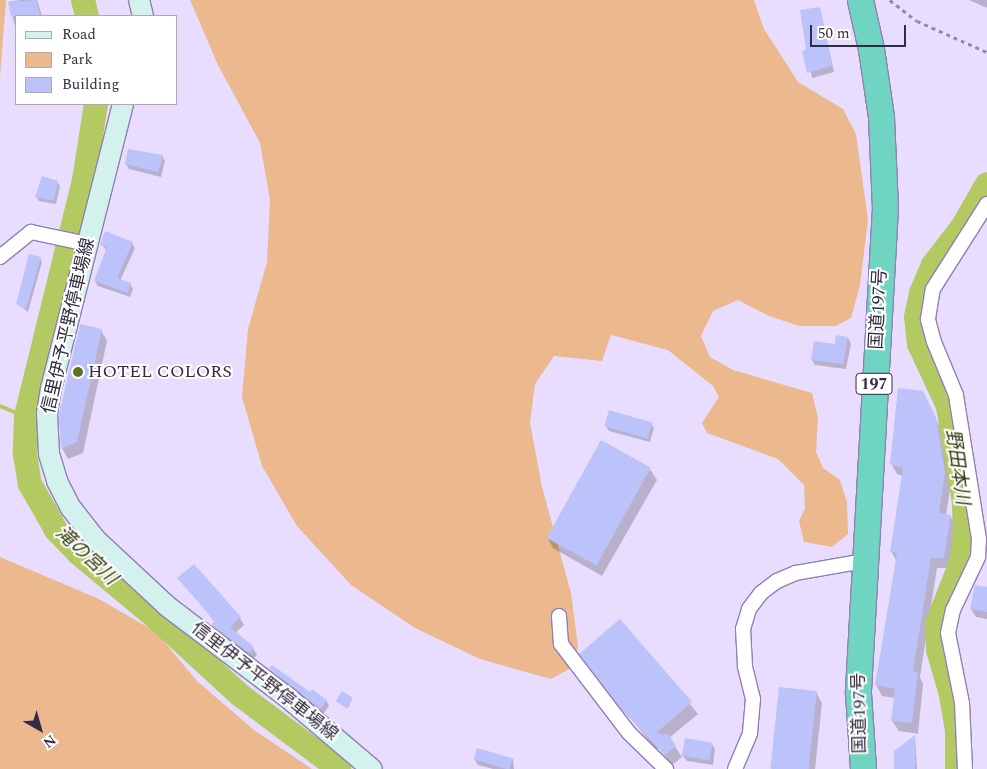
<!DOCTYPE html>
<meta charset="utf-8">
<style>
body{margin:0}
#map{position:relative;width:987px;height:769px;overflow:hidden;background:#e8ddff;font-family:Spectral,"Noto Sans JP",serif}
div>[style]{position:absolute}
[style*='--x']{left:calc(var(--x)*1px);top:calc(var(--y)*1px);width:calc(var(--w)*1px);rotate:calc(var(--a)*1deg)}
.green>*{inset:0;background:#ecb88d}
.shadow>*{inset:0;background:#0003}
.stream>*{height:4px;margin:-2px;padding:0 2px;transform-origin:2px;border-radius:2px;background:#b2ca61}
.river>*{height:24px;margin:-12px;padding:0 12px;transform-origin:12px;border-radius:12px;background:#b2ca61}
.building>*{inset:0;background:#bcc2fa;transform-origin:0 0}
.path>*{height:2.5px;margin-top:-1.25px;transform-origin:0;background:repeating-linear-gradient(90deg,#9389a6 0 4px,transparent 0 8px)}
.roads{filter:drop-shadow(1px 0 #917fb3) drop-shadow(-1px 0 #917fb3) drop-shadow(0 1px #917fb3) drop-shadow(0 -1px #917fb3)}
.street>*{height:14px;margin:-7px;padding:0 7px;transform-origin:7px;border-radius:7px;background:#fff}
.secondary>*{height:20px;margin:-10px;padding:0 10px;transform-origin:10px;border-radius:10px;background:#d4f2ed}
.highway>*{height:25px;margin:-12.5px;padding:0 12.5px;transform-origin:12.5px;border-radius:12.5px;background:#6fd4c2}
.dots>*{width:14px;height:14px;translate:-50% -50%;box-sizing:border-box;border:2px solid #fff;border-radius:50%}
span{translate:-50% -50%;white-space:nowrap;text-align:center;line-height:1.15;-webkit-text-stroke:4px #fff;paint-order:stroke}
.shield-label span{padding:1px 4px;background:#fff;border:1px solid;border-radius:4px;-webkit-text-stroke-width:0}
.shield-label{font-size:16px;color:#332b41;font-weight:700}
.street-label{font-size:18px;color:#332b41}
.poi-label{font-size:18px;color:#332b41}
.left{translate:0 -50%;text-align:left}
.water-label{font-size:19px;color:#343d12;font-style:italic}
.legend{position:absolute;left:15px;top:15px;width:162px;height:90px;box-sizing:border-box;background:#fff;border:1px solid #adaab3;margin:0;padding:6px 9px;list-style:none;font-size:15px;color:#332b41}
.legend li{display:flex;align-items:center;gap:10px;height:25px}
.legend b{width:25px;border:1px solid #adaab3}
.north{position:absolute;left:15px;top:704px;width:50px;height:50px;-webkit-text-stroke:4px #fff;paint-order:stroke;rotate:142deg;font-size:14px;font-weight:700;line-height:20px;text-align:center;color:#332b41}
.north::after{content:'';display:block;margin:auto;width:18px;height:22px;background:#332b41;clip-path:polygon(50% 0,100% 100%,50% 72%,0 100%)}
.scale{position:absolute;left:810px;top:25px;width:96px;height:22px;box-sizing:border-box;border:2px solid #332b41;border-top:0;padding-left:6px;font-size:15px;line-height:18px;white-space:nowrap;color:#332b41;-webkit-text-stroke:4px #fff;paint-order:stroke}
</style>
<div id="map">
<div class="green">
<i style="clip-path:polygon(0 0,6px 0,0 77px)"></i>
<i style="clip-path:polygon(190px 0,754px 0,764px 29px,798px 82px,843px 109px,856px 134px,868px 220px,860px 285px,851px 318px,836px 326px,799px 326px,769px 316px,738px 300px,713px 311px,701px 336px,710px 357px,733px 370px,812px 393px,818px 418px,816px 452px,823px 468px,840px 480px,847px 502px,848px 534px,832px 547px,804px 542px,799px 521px,805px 508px,804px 485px,778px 459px,707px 433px,702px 423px,719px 397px,713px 386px,668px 350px,611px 335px,602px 361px,554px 356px,535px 384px,530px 423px,542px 487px,571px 593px,578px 646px,573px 667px,551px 679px,480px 659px,415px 628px,351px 585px,297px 526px,262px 466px,242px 397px,248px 329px,267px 262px,270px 200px,260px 143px,218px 65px)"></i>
<i style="clip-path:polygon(0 557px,99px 599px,156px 632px,197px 681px,254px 730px,312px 769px,0 769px)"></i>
</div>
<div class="shadow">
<i style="clip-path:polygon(20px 0,37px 0,42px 16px,16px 16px,16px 31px,9px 2px)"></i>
<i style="clip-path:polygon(969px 0,987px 0,987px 8px)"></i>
<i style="clip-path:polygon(820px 8px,834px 72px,812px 78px,807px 51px)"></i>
<i style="clip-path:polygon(162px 156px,165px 161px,161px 177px,129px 169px,126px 164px)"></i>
<i style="clip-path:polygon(57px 182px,60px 186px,56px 204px,39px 201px,36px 196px)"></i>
<i style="clip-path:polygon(132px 243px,135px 248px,120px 281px,130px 284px,133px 289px,130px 297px,98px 286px,95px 281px,107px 251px,102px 245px)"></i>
<i style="clip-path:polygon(40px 258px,42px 262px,28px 312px,18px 304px)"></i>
<i style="clip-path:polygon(101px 330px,107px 341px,83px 453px,68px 459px,62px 448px)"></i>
<i style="clip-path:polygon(848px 338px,851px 344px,846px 369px,815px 365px,812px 360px)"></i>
<i style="clip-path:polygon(923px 392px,941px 430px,951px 484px,946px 515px,950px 516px,957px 527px,950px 568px,937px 568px,920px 677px,923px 684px,918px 734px,899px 731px,892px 721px,895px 698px,882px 696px,876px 685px,897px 562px,891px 551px,903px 476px,897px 474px,891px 463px)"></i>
<i style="clip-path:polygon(651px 423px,654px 428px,650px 442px,609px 431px,606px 426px)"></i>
<i style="clip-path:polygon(650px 469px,657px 480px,602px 576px,553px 548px,547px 537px)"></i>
<i style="clip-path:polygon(179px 578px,240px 618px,244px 625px,235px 633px,253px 648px,257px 655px,253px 659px,216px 631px,212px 625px,215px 622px)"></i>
<i style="clip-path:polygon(987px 588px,987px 619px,976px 617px,971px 609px)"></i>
<i style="clip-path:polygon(620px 620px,698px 714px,669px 738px,682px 757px,672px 765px,659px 748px,656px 750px,581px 654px)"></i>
<i style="clip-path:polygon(270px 668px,310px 694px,326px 700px,329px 706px,323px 714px)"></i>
<i style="clip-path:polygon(816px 692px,822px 703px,815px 769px,772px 769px)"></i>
<i style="clip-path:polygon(352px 699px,348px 708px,338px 701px)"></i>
<i style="clip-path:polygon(915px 736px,917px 769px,895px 769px,895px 752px)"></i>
<i style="clip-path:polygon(712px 744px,715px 749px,713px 765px,687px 761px,683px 756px)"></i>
<i style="clip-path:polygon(513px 759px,514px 769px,493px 769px,478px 765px,475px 760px)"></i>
</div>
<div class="stream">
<i style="--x:0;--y:406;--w:28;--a:23"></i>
</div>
<div class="river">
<i style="--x:83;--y:0;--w:16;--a:76"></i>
<i style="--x:96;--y:104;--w:77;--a:99"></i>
<i style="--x:84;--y:180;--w:244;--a:103.8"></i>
<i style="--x:26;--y:417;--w:37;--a:92"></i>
<i style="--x:25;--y:454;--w:30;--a:81"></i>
<i style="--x:30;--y:484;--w:53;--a:60.5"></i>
<i style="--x:56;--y:530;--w:32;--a:46"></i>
<i style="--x:78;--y:553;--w:99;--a:39.7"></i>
<i style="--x:154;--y:616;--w:117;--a:42.6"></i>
<i style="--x:240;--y:695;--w:124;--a:36.8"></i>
<i style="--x:957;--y:769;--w:39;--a:-90"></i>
<i style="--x:957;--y:730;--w:40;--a:-100"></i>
<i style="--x:950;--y:691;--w:43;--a:-106.3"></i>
<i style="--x:938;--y:650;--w:26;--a:-92"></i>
<i style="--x:937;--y:624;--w:66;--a:-68.8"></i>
<i style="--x:961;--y:562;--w:27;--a:-82"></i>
<i style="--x:965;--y:535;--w:33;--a:-92"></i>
<i style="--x:964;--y:502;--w:97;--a:-99.5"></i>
<i style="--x:948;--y:406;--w:68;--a:-115.1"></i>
<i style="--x:919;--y:344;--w:27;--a:-96"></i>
<i style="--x:916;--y:317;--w:25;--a:-78"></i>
<i style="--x:921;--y:293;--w:30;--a:-67"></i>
<i style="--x:933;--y:265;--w:49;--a:-52.4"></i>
<i style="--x:963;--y:226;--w:48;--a:-60.3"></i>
</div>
<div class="building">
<i style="clip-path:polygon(36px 0,40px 16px,11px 16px,8px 2px)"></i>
<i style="clip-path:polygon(820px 7px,832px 66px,807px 73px,802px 51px,806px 50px,800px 10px)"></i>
<i style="clip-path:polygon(128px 149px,163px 155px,158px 172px,125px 164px)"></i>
<i style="clip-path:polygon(42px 176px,58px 181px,54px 201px,35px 197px)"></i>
<i style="clip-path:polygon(105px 231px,133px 242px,117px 278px,131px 283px,128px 293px,94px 281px,107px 247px,100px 245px)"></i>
<i style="clip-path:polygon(29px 254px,41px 257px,26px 309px,16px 304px)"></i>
<i style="clip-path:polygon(80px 324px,102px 329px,77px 442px,61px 449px,59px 414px)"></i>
<i style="clip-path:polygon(836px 335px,848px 337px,843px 364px,811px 360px,814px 341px,835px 344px)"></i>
<i style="clip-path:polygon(898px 388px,923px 391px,936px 418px,945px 472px,939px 513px,951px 515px,944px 558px,931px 558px,913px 671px,918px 672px,912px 723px,891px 721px,895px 689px,875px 685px,897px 553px,890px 552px,903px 468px,890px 464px)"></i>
<i style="left:609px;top:410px;width:45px;height:17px;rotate:16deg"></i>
<i style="left:601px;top:440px;width:57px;height:112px;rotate:29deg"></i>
<i style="clip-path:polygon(194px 564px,241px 617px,230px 627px,254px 647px,249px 653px,211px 624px,215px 621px,177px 578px)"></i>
<i style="clip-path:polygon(975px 585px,987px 587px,987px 612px,970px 609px)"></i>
<i style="clip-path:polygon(620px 619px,692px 702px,656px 733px,669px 735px,676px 746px,665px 755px,622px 710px,579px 654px)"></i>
<i style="clip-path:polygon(272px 665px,310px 692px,312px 689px,327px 700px,320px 709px,269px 668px)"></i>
<i style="left:779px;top:687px;width:38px;height:82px;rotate:6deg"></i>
<i style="left:342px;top:691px;width:13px;height:12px;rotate:32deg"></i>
<i style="clip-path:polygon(915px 735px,915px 769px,894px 769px,894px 751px)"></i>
<i style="left:685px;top:738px;width:28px;height:18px;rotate:10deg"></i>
<i style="left:477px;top:748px;width:37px;height:12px;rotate:16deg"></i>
</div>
<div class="path">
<i style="--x:890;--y:0;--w:34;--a:38"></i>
<i style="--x:917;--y:21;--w:77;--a:23.9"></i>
</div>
<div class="roads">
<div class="street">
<i style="--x:0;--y:257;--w:40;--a:-39"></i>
<i style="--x:31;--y:232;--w:57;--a:12.1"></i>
<i style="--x:559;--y:616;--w:28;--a:86"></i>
<i style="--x:561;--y:644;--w:112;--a:52.6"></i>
<i style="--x:629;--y:733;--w:52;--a:44.2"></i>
<i style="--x:735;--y:769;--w:39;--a:-67"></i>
<i style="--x:750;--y:733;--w:34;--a:-85"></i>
<i style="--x:753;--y:699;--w:34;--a:-104"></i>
<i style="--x:745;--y:666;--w:37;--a:-93"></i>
<i style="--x:743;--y:629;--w:21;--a:-73"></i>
<i style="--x:749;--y:609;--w:20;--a:-53"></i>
<i style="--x:761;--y:593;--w:20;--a:-37"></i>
<i style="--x:777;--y:581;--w:21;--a:-23"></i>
<i style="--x:796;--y:573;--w:69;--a:-10"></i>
<i style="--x:965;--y:769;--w:66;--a:-92.6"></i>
<i style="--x:962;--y:703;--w:71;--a:-101.3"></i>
<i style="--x:948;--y:633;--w:24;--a:-78"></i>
<i style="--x:953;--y:610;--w:59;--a:-64.7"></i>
<i style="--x:978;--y:557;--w:18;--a:-87"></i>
<i style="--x:979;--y:539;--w:146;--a:-99.1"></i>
<i style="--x:956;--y:395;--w:57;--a:-112.5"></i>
<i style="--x:934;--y:342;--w:24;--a:-105"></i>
<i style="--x:928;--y:319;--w:30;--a:-81"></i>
<i style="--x:933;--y:289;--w:101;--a:-57.6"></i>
</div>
<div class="secondary">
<i style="--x:139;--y:0;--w:16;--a:76"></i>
<i style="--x:123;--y:104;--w:293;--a:104.2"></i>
<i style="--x:51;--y:388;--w:25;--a:99"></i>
<i style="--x:47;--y:413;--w:41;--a:87.2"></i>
<i style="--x:49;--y:454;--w:28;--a:73"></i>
<i style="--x:57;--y:481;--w:30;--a:63"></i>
<i style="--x:71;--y:508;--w:39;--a:52"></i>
<i style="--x:95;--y:539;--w:98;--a:42.9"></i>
<i style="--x:167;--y:606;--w:151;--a:37.2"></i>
<i style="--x:287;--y:697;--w:111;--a:40.3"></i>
</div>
<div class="highway">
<i style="--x:860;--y:0;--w:50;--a:77.3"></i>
<i style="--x:871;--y:49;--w:69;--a:81.6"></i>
<i style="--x:881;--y:117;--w:90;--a:87.5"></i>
<i style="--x:885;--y:207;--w:487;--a:93.2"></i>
<i style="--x:858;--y:693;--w:76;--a:86.2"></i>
</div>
</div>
<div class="dots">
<i style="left:78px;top:372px;background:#60711e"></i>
</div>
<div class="shield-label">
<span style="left:874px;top:384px">197</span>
</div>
<div class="street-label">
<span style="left:879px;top:309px;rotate:-87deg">国道197号</span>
<span style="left:69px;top:326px;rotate:-77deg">信里伊予平野停車場線</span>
<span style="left:264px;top:682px;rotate:38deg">信里伊予平野停車場線</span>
<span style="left:860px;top:713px;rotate:-91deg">国道197号</span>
</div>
<div class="poi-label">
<span class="left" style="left:88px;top:372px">HOTEL COLORS</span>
</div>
<div class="water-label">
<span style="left:957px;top:467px;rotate:82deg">野田本川</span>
<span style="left:86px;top:556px;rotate:43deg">滝の宮川</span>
</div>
<ul class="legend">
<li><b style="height:6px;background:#d4f2ed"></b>Road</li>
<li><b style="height:14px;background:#ecb88d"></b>Park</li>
<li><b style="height:14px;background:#bcc2fa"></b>Building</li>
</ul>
<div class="north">N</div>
<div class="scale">50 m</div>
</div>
